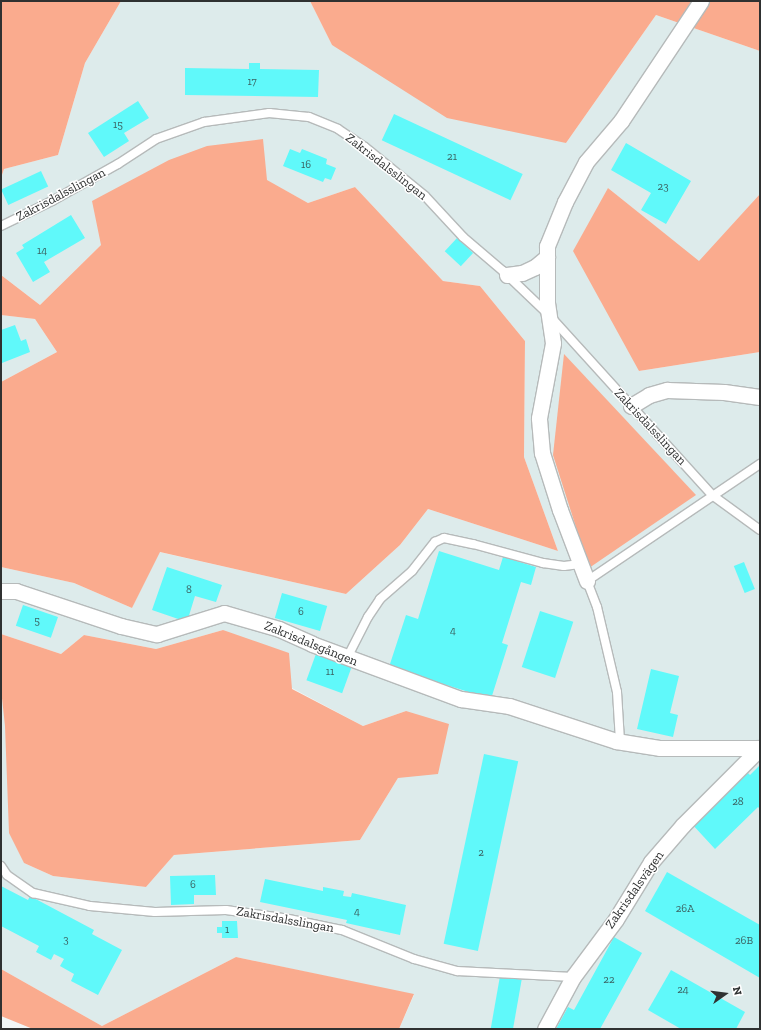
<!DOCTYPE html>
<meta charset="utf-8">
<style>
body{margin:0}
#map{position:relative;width:761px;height:1030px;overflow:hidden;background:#f2f7f7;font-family:"Zilla Slab",serif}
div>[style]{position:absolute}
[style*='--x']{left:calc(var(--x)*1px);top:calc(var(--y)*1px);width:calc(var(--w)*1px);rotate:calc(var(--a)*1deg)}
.built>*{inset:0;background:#ddebeb}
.forest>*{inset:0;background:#faab8e}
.building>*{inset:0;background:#60f9fa;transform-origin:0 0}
.roads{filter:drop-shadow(1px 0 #b6baba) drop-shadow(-1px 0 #b6baba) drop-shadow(0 1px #b6baba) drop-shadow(0 -1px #b6baba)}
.service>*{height:8px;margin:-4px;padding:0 4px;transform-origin:4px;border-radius:4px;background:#fff}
.minor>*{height:15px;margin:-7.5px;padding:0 7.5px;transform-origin:7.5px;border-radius:7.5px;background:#fff}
span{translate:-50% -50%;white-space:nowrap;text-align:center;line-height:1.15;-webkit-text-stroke:3px #fff;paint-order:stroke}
.number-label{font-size:11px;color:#3b6363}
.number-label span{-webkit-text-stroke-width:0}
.street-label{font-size:13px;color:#2f3131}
.frame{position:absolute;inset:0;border:2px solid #2f3131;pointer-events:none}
.north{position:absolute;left:705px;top:974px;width:40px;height:40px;-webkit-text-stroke:3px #fff;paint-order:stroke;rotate:76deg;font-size:11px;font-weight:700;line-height:16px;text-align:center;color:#2f3131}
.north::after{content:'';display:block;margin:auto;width:14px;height:18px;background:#2f3131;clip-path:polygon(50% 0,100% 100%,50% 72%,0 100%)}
</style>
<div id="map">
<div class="built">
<i style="clip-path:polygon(121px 1px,310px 1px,332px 45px,566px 143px,656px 15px,760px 51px,760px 194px,699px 262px,608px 188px,639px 371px,760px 352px,760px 1029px,399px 1029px,414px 995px,236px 957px,102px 1026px,1px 969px,1px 689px,24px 863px,53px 876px,146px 887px,174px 855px,360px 840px,398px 778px,406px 711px,363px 726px,292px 688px,223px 630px,156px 649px,84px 635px,61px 654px,1px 634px,1px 567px,74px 583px,132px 608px,159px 552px,346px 594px,400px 545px,428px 509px,558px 551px,524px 457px,525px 341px,480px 286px,443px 281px,355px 187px,308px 203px,266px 180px,101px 245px,40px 305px,1px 275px,1px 178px,4px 169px,58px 155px,85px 63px)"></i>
<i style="clip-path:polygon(1px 315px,35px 319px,57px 352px,1px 382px)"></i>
</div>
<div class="forest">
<i style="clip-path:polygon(1px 1px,121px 1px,85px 63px,58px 155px,4px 169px,1px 178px)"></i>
<i style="clip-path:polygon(310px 1px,760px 1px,760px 51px,656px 15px,566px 143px,447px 118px,332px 45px)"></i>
<i style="clip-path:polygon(263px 139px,267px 180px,308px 203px,355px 187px,443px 281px,480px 286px,525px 341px,524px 457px,558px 551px,428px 509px,400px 545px,346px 594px,160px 552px,132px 608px,74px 583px,1px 567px,1px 382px,57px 352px,35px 319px,1px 315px,1px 275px,40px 305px,101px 245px,92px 201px,169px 160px,207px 146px)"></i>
<i style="clip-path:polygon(608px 188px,699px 261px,760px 194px,760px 352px,639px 371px,573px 251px)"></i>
<i style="clip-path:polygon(564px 354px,696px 495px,589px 568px,553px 455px)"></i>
<i style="clip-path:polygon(223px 630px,289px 653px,292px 689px,363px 726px,406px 711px,449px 724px,438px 774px,398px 778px,360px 840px,174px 855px,146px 887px,53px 876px,24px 863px,9px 833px,5px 726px,1px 689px,1px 634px,61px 654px,84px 635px,156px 649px)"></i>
<i style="clip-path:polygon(236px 957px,414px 994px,399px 1029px,33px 1029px,1px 1016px,1px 969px,102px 1026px)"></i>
</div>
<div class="building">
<i style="clip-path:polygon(249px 63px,260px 63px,260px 69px,319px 70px,318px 97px,185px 95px,185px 68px,249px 69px)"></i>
<i style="clip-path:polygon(138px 101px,149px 118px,124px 133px,129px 141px,104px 157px,88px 133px)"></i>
<i style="left:394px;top:114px;width:142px;height:29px;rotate:25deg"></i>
<i style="clip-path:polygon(626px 143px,691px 181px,666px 224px,641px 210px,651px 193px,611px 170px)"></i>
<i style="clip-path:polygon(290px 149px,300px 153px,302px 149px,327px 159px,326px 164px,336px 168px,331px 180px,325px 178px,323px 182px,283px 166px)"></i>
<i style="left:41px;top:171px;width:17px;height:44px;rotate:65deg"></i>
<i style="clip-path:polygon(71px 215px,85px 238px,44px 262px,50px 272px,33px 282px,16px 253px,24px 248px,22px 245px)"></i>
<i style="left:457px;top:238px;width:22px;height:18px;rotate:43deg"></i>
<i style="clip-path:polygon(15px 325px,21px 341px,26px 339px,30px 352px,2px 363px,1px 330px)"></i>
<i style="clip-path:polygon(439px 551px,499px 570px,503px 557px,536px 567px,531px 585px,521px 582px,502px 643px,508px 645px,491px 699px,389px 667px,406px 615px,418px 619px)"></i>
<i style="left:744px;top:562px;width:29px;height:11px;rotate:68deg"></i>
<i style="clip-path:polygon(167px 567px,222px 585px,216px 602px,195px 596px,187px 622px,152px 610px)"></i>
<i style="left:282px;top:593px;width:47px;height:26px;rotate:16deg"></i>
<i style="left:23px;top:605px;width:37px;height:22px;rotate:19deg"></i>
<i style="left:540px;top:611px;width:35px;height:59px;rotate:18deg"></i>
<i style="left:317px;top:651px;width:38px;height:31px;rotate:20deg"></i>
<i style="clip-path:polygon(651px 669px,679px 676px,670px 713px,678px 715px,673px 737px,637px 729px)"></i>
<i style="left:484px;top:754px;width:35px;height:194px;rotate:12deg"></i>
<i style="clip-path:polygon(760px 765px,760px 809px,758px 807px,715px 849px,691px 823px,745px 770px,750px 775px)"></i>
<i style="clip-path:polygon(667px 872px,760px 925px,760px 978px,645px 911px)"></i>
<i style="clip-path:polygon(215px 875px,216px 895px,194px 895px,194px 904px,171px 905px,170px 876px)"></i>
<i style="clip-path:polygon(265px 879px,323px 891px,323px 887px,344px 891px,343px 896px,351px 897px,352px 893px,406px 905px,400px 935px,346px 923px,347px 920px,260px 902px)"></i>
<i style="clip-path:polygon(1px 886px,28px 900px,30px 896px,94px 930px,92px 934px,122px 950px,98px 995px,71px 981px,74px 974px,60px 966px,64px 959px,54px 954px,51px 960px,36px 952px,39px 946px,1px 926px)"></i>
<i style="clip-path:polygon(222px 921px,237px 921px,238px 938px,222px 938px,222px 933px,217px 933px,217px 927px,222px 927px)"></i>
<i style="clip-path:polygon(614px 937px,642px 953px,600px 1029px,556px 1029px,568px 1007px,574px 1010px)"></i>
<i style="clip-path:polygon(671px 970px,745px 1012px,736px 1029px,681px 1029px,648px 1010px)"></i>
<i style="left:500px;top:976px;width:22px;height:54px;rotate:10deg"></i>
</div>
<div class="roads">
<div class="service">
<i style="--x:1;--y:226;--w:57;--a:-26.1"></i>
<i style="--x:52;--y:201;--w:76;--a:-29.3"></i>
<i style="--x:118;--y:164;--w:45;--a:-33.3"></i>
<i style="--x:156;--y:139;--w:51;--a:-19.5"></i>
<i style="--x:204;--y:122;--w:66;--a:-7.9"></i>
<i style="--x:269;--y:113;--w:40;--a:5.7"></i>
<i style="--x:309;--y:117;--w:31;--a:22"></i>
<i style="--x:338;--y:129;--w:32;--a:34"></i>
<i style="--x:365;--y:147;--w:77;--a:39.2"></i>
<i style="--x:425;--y:196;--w:56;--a:47.2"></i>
<i style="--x:463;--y:237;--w:52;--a:40.4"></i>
<i style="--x:503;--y:271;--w:62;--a:43.7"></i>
<i style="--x:548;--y:314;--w:244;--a:47.8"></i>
<i style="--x:712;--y:495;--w:59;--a:36.1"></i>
<i style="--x:347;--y:658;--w:46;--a:-62.9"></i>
<i style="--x:368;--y:617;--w:22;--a:-56"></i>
<i style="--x:380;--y:599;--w:43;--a:-41.2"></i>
<i style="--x:412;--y:571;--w:37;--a:-52"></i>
<i style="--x:435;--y:542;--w:10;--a:-24"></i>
<i style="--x:444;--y:538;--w:30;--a:12"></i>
<i style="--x:473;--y:544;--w:73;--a:15.2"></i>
<i style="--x:543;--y:563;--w:21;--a:8"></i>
<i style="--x:564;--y:566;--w:16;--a:-7"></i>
<i style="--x:620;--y:741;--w:49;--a:-93.5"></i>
<i style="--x:617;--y:692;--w:87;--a:-103.2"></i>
<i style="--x:597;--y:607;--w:28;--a:-111"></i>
<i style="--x:587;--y:581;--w:209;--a:-34.1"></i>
<i style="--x:1;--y:866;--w:11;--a:56"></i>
<i style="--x:7;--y:875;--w:32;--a:35"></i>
<i style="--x:33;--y:893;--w:58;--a:12.8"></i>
<i style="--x:90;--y:906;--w:65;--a:5.3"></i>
<i style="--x:155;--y:912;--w:71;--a:-1.6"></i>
<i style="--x:226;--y:910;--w:59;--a:7.9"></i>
<i style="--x:284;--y:918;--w:59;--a:11.7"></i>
<i style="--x:342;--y:930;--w:78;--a:21.9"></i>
<i style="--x:414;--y:959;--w:45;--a:15.6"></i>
<i style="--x:457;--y:971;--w:116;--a:3"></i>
</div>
<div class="minor">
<i style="--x:507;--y:275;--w:15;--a:-8"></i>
<i style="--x:522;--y:273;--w:14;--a:-25"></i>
<i style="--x:535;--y:267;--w:16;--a:-40"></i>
<i style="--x:631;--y:406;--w:21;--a:-31"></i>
<i style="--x:649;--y:395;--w:19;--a:-16"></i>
<i style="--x:667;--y:390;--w:57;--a:2"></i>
<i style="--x:724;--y:392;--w:36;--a:8"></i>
<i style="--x:587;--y:581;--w:76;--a:-110.8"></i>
<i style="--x:560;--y:510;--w:60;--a:-107.5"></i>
<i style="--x:542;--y:453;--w:35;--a:-95"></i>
<i style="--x:539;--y:418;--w:76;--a:-79.4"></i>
<i style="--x:553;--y:343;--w:40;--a:-98.5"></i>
<i style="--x:547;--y:303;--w:57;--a:-90"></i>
<i style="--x:547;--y:246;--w:48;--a:-67.8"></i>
<i style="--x:565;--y:202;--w:45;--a:-62.3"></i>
<i style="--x:586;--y:162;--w:54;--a:-49.5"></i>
<i style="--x:621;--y:121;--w:144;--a:-56.3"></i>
<i style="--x:1;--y:591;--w:15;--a:0"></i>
<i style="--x:16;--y:591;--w:111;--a:18.4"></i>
<i style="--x:121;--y:626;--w:37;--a:13"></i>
<i style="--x:157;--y:634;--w:70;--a:-17.4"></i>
<i style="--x:224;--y:613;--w:57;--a:16.2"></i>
<i style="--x:279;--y:629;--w:36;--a:24"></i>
<i style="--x:312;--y:644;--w:159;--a:20.3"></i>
<i style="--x:461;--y:699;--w:49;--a:8.3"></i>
<i style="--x:509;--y:706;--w:113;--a:18.1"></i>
<i style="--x:616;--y:741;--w:45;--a:9"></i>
<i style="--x:660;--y:748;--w:100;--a:0"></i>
<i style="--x:545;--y:1029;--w:59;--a:-61.7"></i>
<i style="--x:573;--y:977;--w:72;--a:-53.4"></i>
<i style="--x:616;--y:919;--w:67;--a:-58.4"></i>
<i style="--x:651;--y:862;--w:49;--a:-49.1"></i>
<i style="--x:683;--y:825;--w:109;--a:-45"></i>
</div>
</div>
<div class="number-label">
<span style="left:252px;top:82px">17</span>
<span style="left:118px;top:125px">15</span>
<span style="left:452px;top:157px">21</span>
<span style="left:306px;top:165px">16</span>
<span style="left:663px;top:187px">23</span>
<span style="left:42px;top:251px">14</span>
<span style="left:189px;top:590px">8</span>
<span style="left:301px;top:612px">6</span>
<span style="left:37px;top:621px">5</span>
<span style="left:453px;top:631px">4</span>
<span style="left:330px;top:672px">11</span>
<span style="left:738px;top:802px">28</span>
<span style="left:481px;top:853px">2</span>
<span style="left:193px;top:885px">6</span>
<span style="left:685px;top:909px">26A</span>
<span style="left:357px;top:912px">4</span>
<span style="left:227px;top:930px">1</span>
<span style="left:66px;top:940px">3</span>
<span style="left:744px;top:941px">26B</span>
<span style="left:609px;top:980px">22</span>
<span style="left:683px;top:990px">24</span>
</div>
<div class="street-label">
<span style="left:386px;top:167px;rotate:38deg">Zakrisdalsslingan</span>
<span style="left:61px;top:195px;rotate:-28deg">Zakrisdalsslingan</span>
<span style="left:650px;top:427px;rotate:47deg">Zakrisdalsslingan</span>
<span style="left:311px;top:644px;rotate:22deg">Zakrisdalsgången</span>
<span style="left:635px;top:890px;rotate:-55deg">Zakrisdalsvägen</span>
<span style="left:285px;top:920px;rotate:10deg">Zakrisdalsslingan</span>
</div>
<div class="frame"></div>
<div class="north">N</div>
</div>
